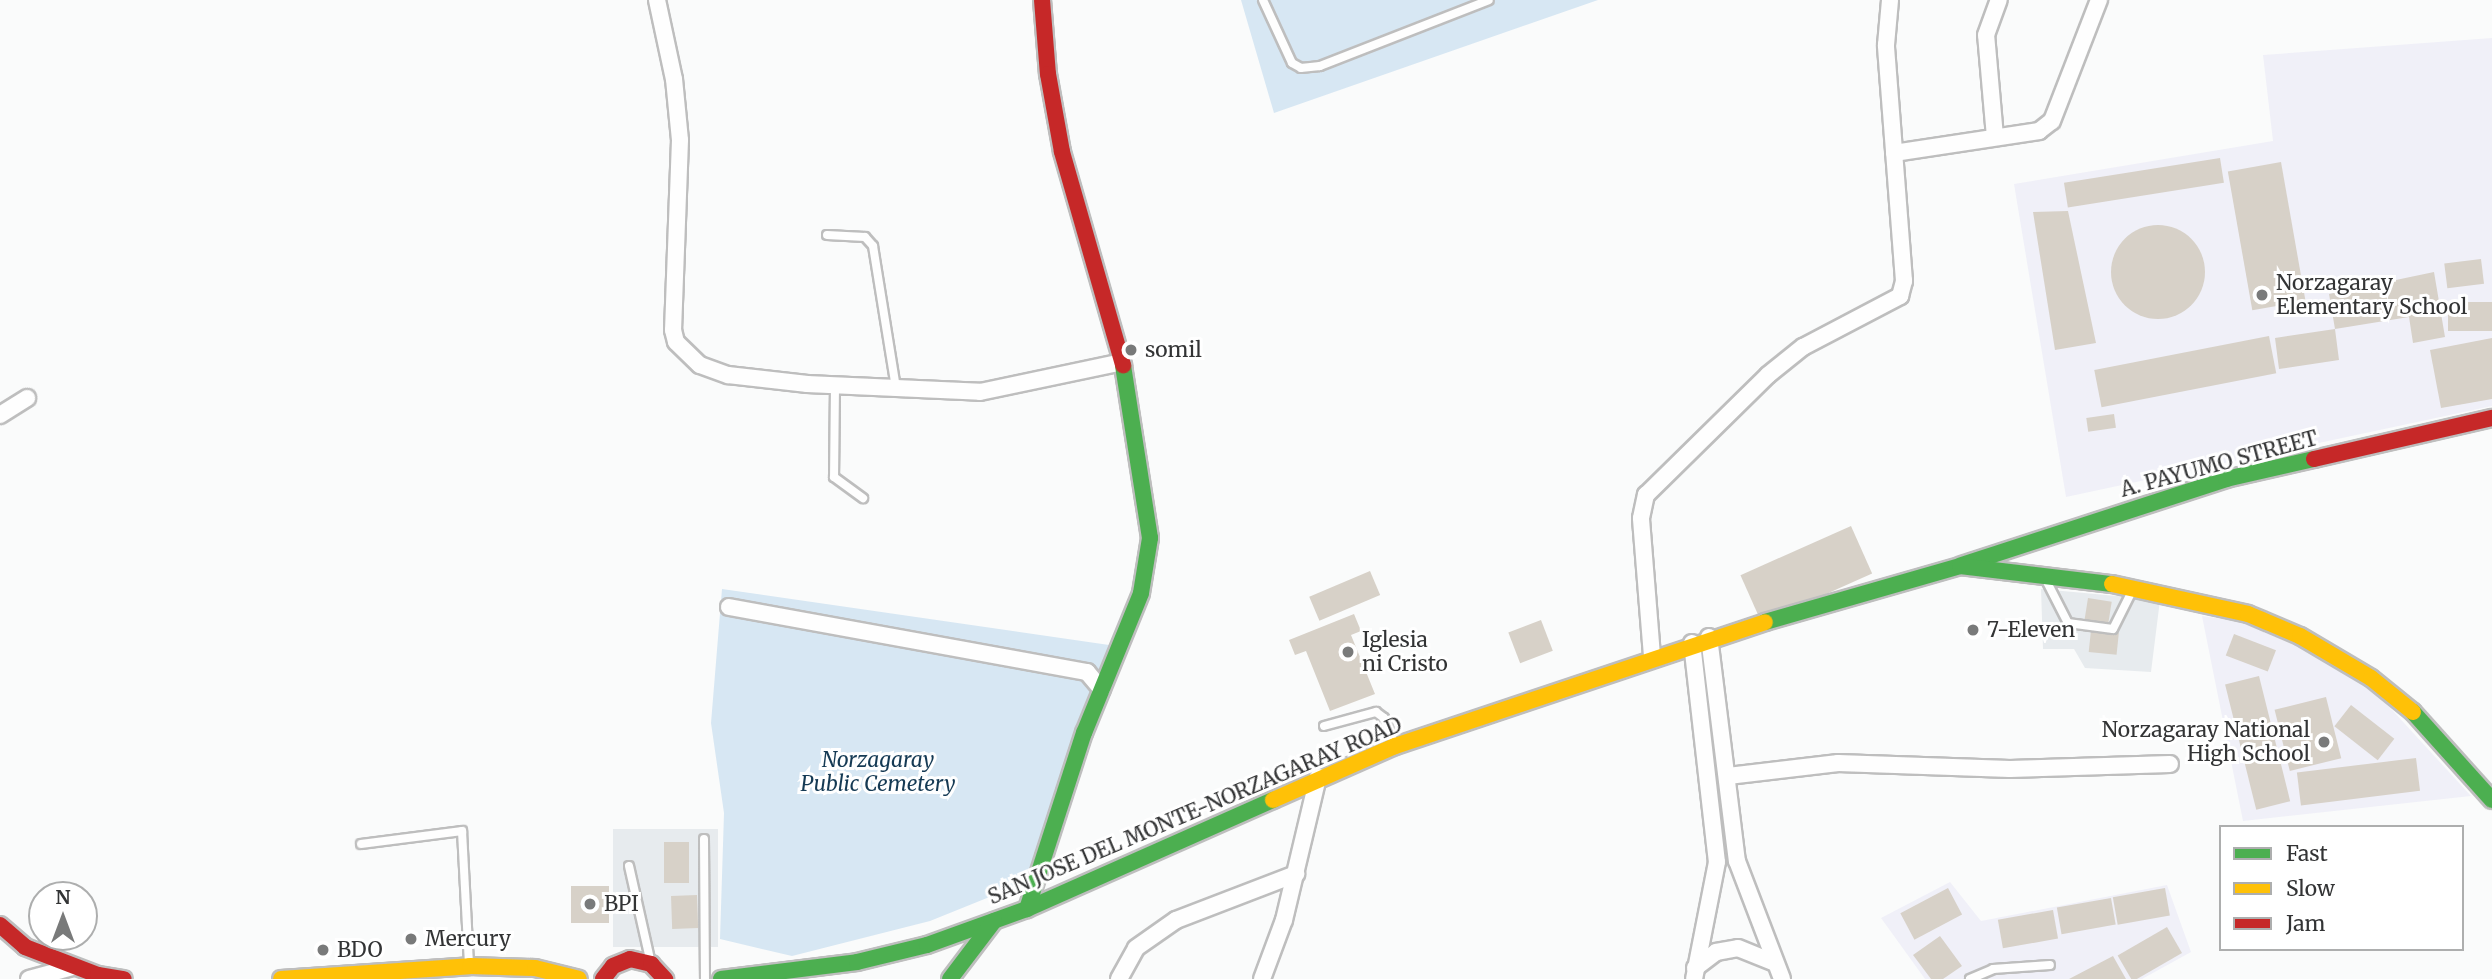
<!DOCTYPE html>
<style>
body{margin:0}
#map{position:relative;width:2492px;height:979px;overflow:hidden;background:#fafbfb;font-family:Merriweather,serif}
div>[style]{position:absolute}
[style*='--x']{left:calc(var(--x)*1px);top:calc(var(--y)*1px);width:calc(var(--w)*1px);rotate:calc(var(--a)*1deg)}
.built>*{inset:0;background:#e7ebee;transform-origin:0 0}
.education>*{inset:0;background:#f0f0f8}
.green>*{inset:0;background:#d7e7f3}
.building>*{inset:0;background:#d7d1c8;transform-origin:0 0}
.round{border-radius:50%}
.roads{filter:drop-shadow(2px 0 #bebebe) drop-shadow(-2px 0 #bebebe) drop-shadow(0 2px #bebebe) drop-shadow(0 -2px #bebebe)}
.lane>*{height:8px;margin:-4px;padding:0 4px;transform-origin:4px;border-radius:4px;background:#fefefe}
.street>*{height:16px;margin:-8px;padding:0 8px;transform-origin:8px;border-radius:8px;background:#fefefe}
.fast>*{height:16px;margin:-8px;padding:0 8px;transform-origin:8px;border-radius:8px;background:#4caf50}
.slow>*{height:16px;margin:-8px;padding:0 8px;transform-origin:8px;border-radius:8px;background:#ffc107}
.jam>*{height:16px;margin:-8px;padding:0 8px;transform-origin:8px;border-radius:8px;background:#c62828}
.dots>*{width:19px;height:19px;translate:-50% -50%;box-sizing:border-box;border:4px solid #fff;border-radius:50%}
span{translate:-50% -50%;white-space:nowrap;text-align:center;line-height:1.15;-webkit-text-stroke:6px #fff;paint-order:stroke}
.poi-label{font-size:21px;color:#333435}
.left{translate:0 -50%;text-align:left}
.right{translate:-100% -50%;text-align:right}
.street-label{font-size:21px;color:#333435}
.park-label{font-size:21px;color:#153a54;font-style:italic}
.legend{position:absolute;left:2219px;top:825px;width:245px;height:126px;box-sizing:border-box;background:#fff;border:2px solid #adaeae;margin:0;padding:9px 12px;list-style:none;font-size:21px;color:#333435}
.legend li{display:flex;align-items:center;gap:14px;height:35px}
.legend b{width:35px;border:2px solid #adaeae}
.north{position:absolute;left:28px;top:881px;width:70px;height:70px;box-sizing:border-box;background:#fff;border:2px solid #adaeae;border-radius:50%;rotate:0deg;font-size:19px;font-weight:700;line-height:28px;text-align:center;color:#333435}
.north::after{content:'';display:block;margin:auto;width:24px;height:32px;background:#797a7a;clip-path:polygon(50% 0,100% 100%,50% 72%,0 100%)}
</style>
<div id="map">
<div class="built">
<i style="clip-path:polygon(2041px 589px,2160px 600px,2151px 672px,2085px 668px,2074px 649px,2043px 649px)"></i>
<i style="left:613px;top:829px;width:105px;height:118px"></i>
</div>
<div class="education">
<i style="clip-path:polygon(2492px 38px,2492px 406px,2066px 497px,2014px 184px,2273px 141px,2263px 55px)"></i>
<i style="clip-path:polygon(2202px 616px,2265px 625px,2372px 688px,2471px 796px,2243px 821px)"></i>
<i style="clip-path:polygon(1950px 882px,1981px 921px,2167px 885px,2191px 952px,2142px 979px,1925px 979px,1881px 918px)"></i>
</div>
<div class="green">
<i style="clip-path:polygon(1241px 0,1598px 0,1274px 113px)"></i>
<i style="clip-path:polygon(722px 589px,1116px 646px,1029px 881px,930px 921px,792px 956px,720px 939px,724px 813px,711px 723px)"></i>
</div>
<div class="building">
<i style="left:2220px;top:158px;width:25px;height:158px;rotate:81deg"></i>
<i style="left:2281px;top:162px;width:141px;height:54px;rotate:80deg"></i>
<i style="clip-path:polygon(2068px 211px,2096px 343px,2055px 350px,2033px 212px)"></i>
<i class="round" style="left:2111px;top:225px;width:94px;height:94px"></i>
<i style="left:2481px;top:259px;width:25px;height:37px;rotate:83deg"></i>
<i style="clip-path:polygon(2434px 272px,2445px 337px,2413px 343px,2409px 317px,2335px 329px,2339px 360px,2279px 369px,2275px 338px,2335px 329px,2329px 294px)"></i>
<i style="left:2492px;top:302px;width:29px;height:44px;rotate:90deg"></i>
<i style="left:2269px;top:336px;width:38px;height:178px;rotate:79deg"></i>
<i style="clip-path:polygon(2492px 338px,2492px 399px,2441px 408px,2430px 350px)"></i>
<i style="left:2114px;top:414px;width:14px;height:28px;rotate:82deg"></i>
<i style="left:1851px;top:526px;width:52px;height:121px;rotate:66deg"></i>
<i style="left:1370px;top:571px;width:26px;height:66px;rotate:67deg"></i>
<i style="left:2088px;top:598px;width:24px;height:24px;rotate:9deg"></i>
<i style="clip-path:polygon(1354px 614px,1361px 631px,1351px 635px,1375px 694px,1330px 711px,1306px 651px,1295px 655px,1289px 640px)"></i>
<i style="left:1541px;top:620px;width:33px;height:35px;rotate:69deg"></i>
<i style="left:2091px;top:630px;width:28px;height:22px;rotate:6deg"></i>
<i style="left:2234px;top:634px;width:45px;height:23px;rotate:21deg"></i>
<i style="left:2259px;top:676px;width:129px;height:35px;rotate:76deg"></i>
<i style="left:2326px;top:697px;width:63px;height:53px;rotate:76deg"></i>
<i style="left:2351px;top:705px;width:55px;height:27px;rotate:38deg"></i>
<i style="left:2416px;top:758px;width:33px;height:120px;rotate:83deg"></i>
<i style="left:664px;top:842px;width:25px;height:41px"></i>
<i style="left:571px;top:886px;width:38px;height:37px"></i>
<i style="left:1948px;top:888px;width:30px;height:54px;rotate:62deg"></i>
<i style="left:2165px;top:888px;width:28px;height:53px;rotate:80deg"></i>
<i style="left:697px;top:895px;width:33px;height:26px;rotate:88deg"></i>
<i style="left:2111px;top:898px;width:27px;height:55px;rotate:80deg"></i>
<i style="left:2053px;top:910px;width:29px;height:56px;rotate:80deg"></i>
<i style="left:2167px;top:927px;width:30px;height:57px;rotate:60deg"></i>
<i style="clip-path:polygon(1940px 936px,1962px 966px,1943px 979px,1931px 979px,1913px 955px)"></i>
<i style="clip-path:polygon(2113px 956px,2126px 979px,2069px 979px)"></i>
</div>
<div class="roads">
<div class="lane">
<i style="--x:1263;--y:0;--w:69;--a:65.3"></i>
<i style="--x:1292;--y:63;--w:10;--a:29"></i>
<i style="--x:1301;--y:68;--w:19;--a:-6"></i>
<i style="--x:1320;--y:66;--w:181;--a:-21.3"></i>
<i style="--x:827;--y:235;--w:38;--a:3"></i>
<i style="--x:865;--y:237;--w:12;--a:48"></i>
<i style="--x:873;--y:246;--w:144;--a:80.8"></i>
<i style="--x:835;--y:385;--w:92;--a:90.6"></i>
<i style="--x:834;--y:477;--w:36;--a:36"></i>
<i style="--x:2047;--y:582;--w:46;--a:62.9"></i>
<i style="--x:2068;--y:623;--w:45;--a:7.6"></i>
<i style="--x:2113;--y:629;--w:42;--a:-63.4"></i>
<i style="--x:1324;--y:726;--w:54;--a:-15.1"></i>
<i style="--x:1376;--y:712;--w:10;--a:37"></i>
<i style="--x:1384;--y:718;--w:27;--a:68"></i>
<i style="--x:704;--y:839;--w:140;--a:89.6"></i>
<i style="--x:361;--y:844;--w:102;--a:-7.3"></i>
<i style="--x:462;--y:831;--w:132;--a:87"></i>
<i style="--x:629;--y:866;--w:95;--a:77.3"></i>
<i style="--x:1970;--y:979;--w:25;--a:-23"></i>
<i style="--x:1993;--y:969;--w:57;--a:-4"></i>
</div>
<div class="street">
<i style="--x:657;--y:0;--w:81;--a:77.9"></i>
<i style="--x:674;--y:79;--w:61;--a:84.4"></i>
<i style="--x:680;--y:140;--w:190;--a:92.1"></i>
<i style="--x:673;--y:330;--w:12;--a:76"></i>
<i style="--x:676;--y:342;--w:33;--a:44"></i>
<i style="--x:700;--y:365;--w:30;--a:20"></i>
<i style="--x:728;--y:375;--w:80;--a:6.5"></i>
<i style="--x:807;--y:384;--w:173;--a:2.6"></i>
<i style="--x:980;--y:392;--w:145;--a:-11.9"></i>
<i style="--x:1995;--y:137;--w:102;--a:-95"></i>
<i style="--x:1986;--y:35;--w:37;--a:-70"></i>
<i style="--x:1894;--y:153;--w:147;--a:-8.6"></i>
<i style="--x:2039;--y:131;--w:16;--a:-38"></i>
<i style="--x:2052;--y:121;--w:130;--a:-68.8"></i>
<i style="--x:0;--y:415;--w:32;--a:-32"></i>
<i style="--x:729;--y:607;--w:364;--a:10.3"></i>
<i style="--x:1087;--y:672;--w:23;--a:50"></i>
<i style="--x:1709;--y:637;--w:226;--a:82.9"></i>
<i style="--x:1737;--y:861;--w:126;--a:69.1"></i>
<i style="--x:1692;--y:643;--w:220;--a:83.5"></i>
<i style="--x:1717;--y:862;--w:119;--a:101.1"></i>
<i style="--x:1652;--y:656;--w:138;--a:-94.6"></i>
<i style="--x:1641;--y:518;--w:24;--a:-78"></i>
<i style="--x:1646;--y:495;--w:171;--a:-44.5"></i>
<i style="--x:1768;--y:375;--w:45;--a:-38.7"></i>
<i style="--x:1803;--y:347;--w:110;--a:-27.7"></i>
<i style="--x:1900;--y:296;--w:16;--a:-75"></i>
<i style="--x:1904;--y:281;--w:237;--a:-94.4"></i>
<i style="--x:1886;--y:45;--w:45;--a:-84.9"></i>
<i style="--x:1728;--y:776;--w:111;--a:-6.7"></i>
<i style="--x:1838;--y:763;--w:172;--a:2"></i>
<i style="--x:2010;--y:769;--w:160;--a:-1.8"></i>
<i style="--x:1695;--y:968;--w:26;--a:-37"></i>
<i style="--x:1716;--y:952;--w:22;--a:-10"></i>
<i style="--x:1738;--y:948;--w:37;--a:22"></i>
<i style="--x:29;--y:979;--w:46;--a:-15.3"></i>
<i style="--x:1119;--y:979;--w:35;--a:-61"></i>
<i style="--x:1136;--y:948;--w:49;--a:-35"></i>
<i style="--x:1176;--y:920;--w:129;--a:-21"></i>
<i style="--x:1262;--y:979;--w:63;--a:-69.6"></i>
<i style="--x:1284;--y:920;--w:147;--a:-76.6"></i>
</div>
<div class="fast">
<i style="--x:1962;--y:565;--w:278;--a:-18"></i>
<i style="--x:2226;--y:479;--w:90;--a:-12.8"></i>
<i style="--x:1765;--y:622;--w:203;--a:-16"></i>
<i style="--x:1960;--y:566;--w:153;--a:6.8"></i>
<i style="--x:2413;--y:712;--w:118;--a:48.1"></i>
<i style="--x:1027;--y:909;--w:185;--a:-72.1"></i>
<i style="--x:1084;--y:733;--w:151;--a:-67.8"></i>
<i style="--x:1141;--y:593;--w:56;--a:-80.7"></i>
<i style="--x:1150;--y:538;--w:175;--a:-98.9"></i>
<i style="--x:721;--y:979;--w:137;--a:-7.1"></i>
<i style="--x:857;--y:962;--w:72;--a:-13.7"></i>
<i style="--x:927;--y:945;--w:106;--a:-19.8"></i>
<i style="--x:1027;--y:909;--w:269;--a:-23.9"></i>
<i style="--x:950;--y:979;--w:73;--a:-52.8"></i>
</div>
<div class="slow">
<i style="--x:2112;--y:584;--w:139;--a:12.4"></i>
<i style="--x:2248;--y:614;--w:56;--a:22.9"></i>
<i style="--x:2300;--y:636;--w:82;--a:30.6"></i>
<i style="--x:2371;--y:678;--w:54;--a:39"></i>
<i style="--x:1273;--y:800;--w:133;--a:-23.9"></i>
<i style="--x:1395;--y:746;--w:390;--a:-18.5"></i>
<i style="--x:281;--y:979;--w:189;--a:-3.9"></i>
<i style="--x:470;--y:966;--w:65;--a:1.8"></i>
<i style="--x:535;--y:968;--w:45;--a:14"></i>
</div>
<div class="jam">
<i style="--x:1042;--y:0;--w:74;--a:85.4"></i>
<i style="--x:1048;--y:74;--w:79;--a:79.8"></i>
<i style="--x:1062;--y:152;--w:222;--a:74"></i>
<i style="--x:2314;--y:459;--w:183;--a:-13"></i>
<i style="--x:0;--y:925;--w:33;--a:41"></i>
<i style="--x:25;--y:947;--w:78;--a:21"></i>
<i style="--x:98;--y:975;--w:26;--a:9"></i>
<i style="--x:603;--y:979;--w:16;--a:-52"></i>
<i style="--x:613;--y:966;--w:18;--a:-22"></i>
<i style="--x:630;--y:959;--w:22;--a:13"></i>
<i style="--x:651;--y:964;--w:21;--a:47"></i>
</div>
</div>
<div class="dots">
<i style="left:2262px;top:295px;background:#797a7a"></i>
<i style="left:1131px;top:350px;background:#797a7a"></i>
<i style="left:1973px;top:630px;background:#797a7a"></i>
<i style="left:1348px;top:652px;background:#797a7a"></i>
<i style="left:2324px;top:742px;background:#797a7a"></i>
<i style="left:590px;top:904px;background:#797a7a"></i>
<i style="left:411px;top:939px;background:#797a7a"></i>
<i style="left:323px;top:950px;background:#797a7a"></i>
</div>
<div class="poi-label">
<span class="left" style="left:2276px;top:295px">Norzagaray<br>Elementary School</span>
<span class="left" style="left:1145px;top:350px">somil</span>
<span class="left" style="left:1987px;top:630px">7-Eleven</span>
<span class="left" style="left:1362px;top:652px">Iglesia<br>ni Cristo</span>
<span class="right" style="left:2310px;top:742px">Norzagaray National<br>High School</span>
<span class="left" style="left:604px;top:904px">BPI</span>
<span class="left" style="left:425px;top:939px">Mercury</span>
<span class="left" style="left:337px;top:950px">BDO</span>
</div>
<div class="street-label">
<span style="left:2219px;top:464px;rotate:-15deg">A. PAYUMO STREET</span>
<span style="left:1195px;top:811px;rotate:-23deg">SAN JOSE DEL MONTE-NORZAGARAY ROAD</span>
</div>
<div class="park-label">
<span style="left:878px;top:772px">Norzagaray<br>Public Cemetery</span>
</div>
<ul class="legend">
<li><b style="height:9px;background:#4caf50"></b>Fast</li>
<li><b style="height:9px;background:#ffc107"></b>Slow</li>
<li><b style="height:9px;background:#c62828"></b>Jam</li>
</ul>
<div class="north">N</div>
</div>
